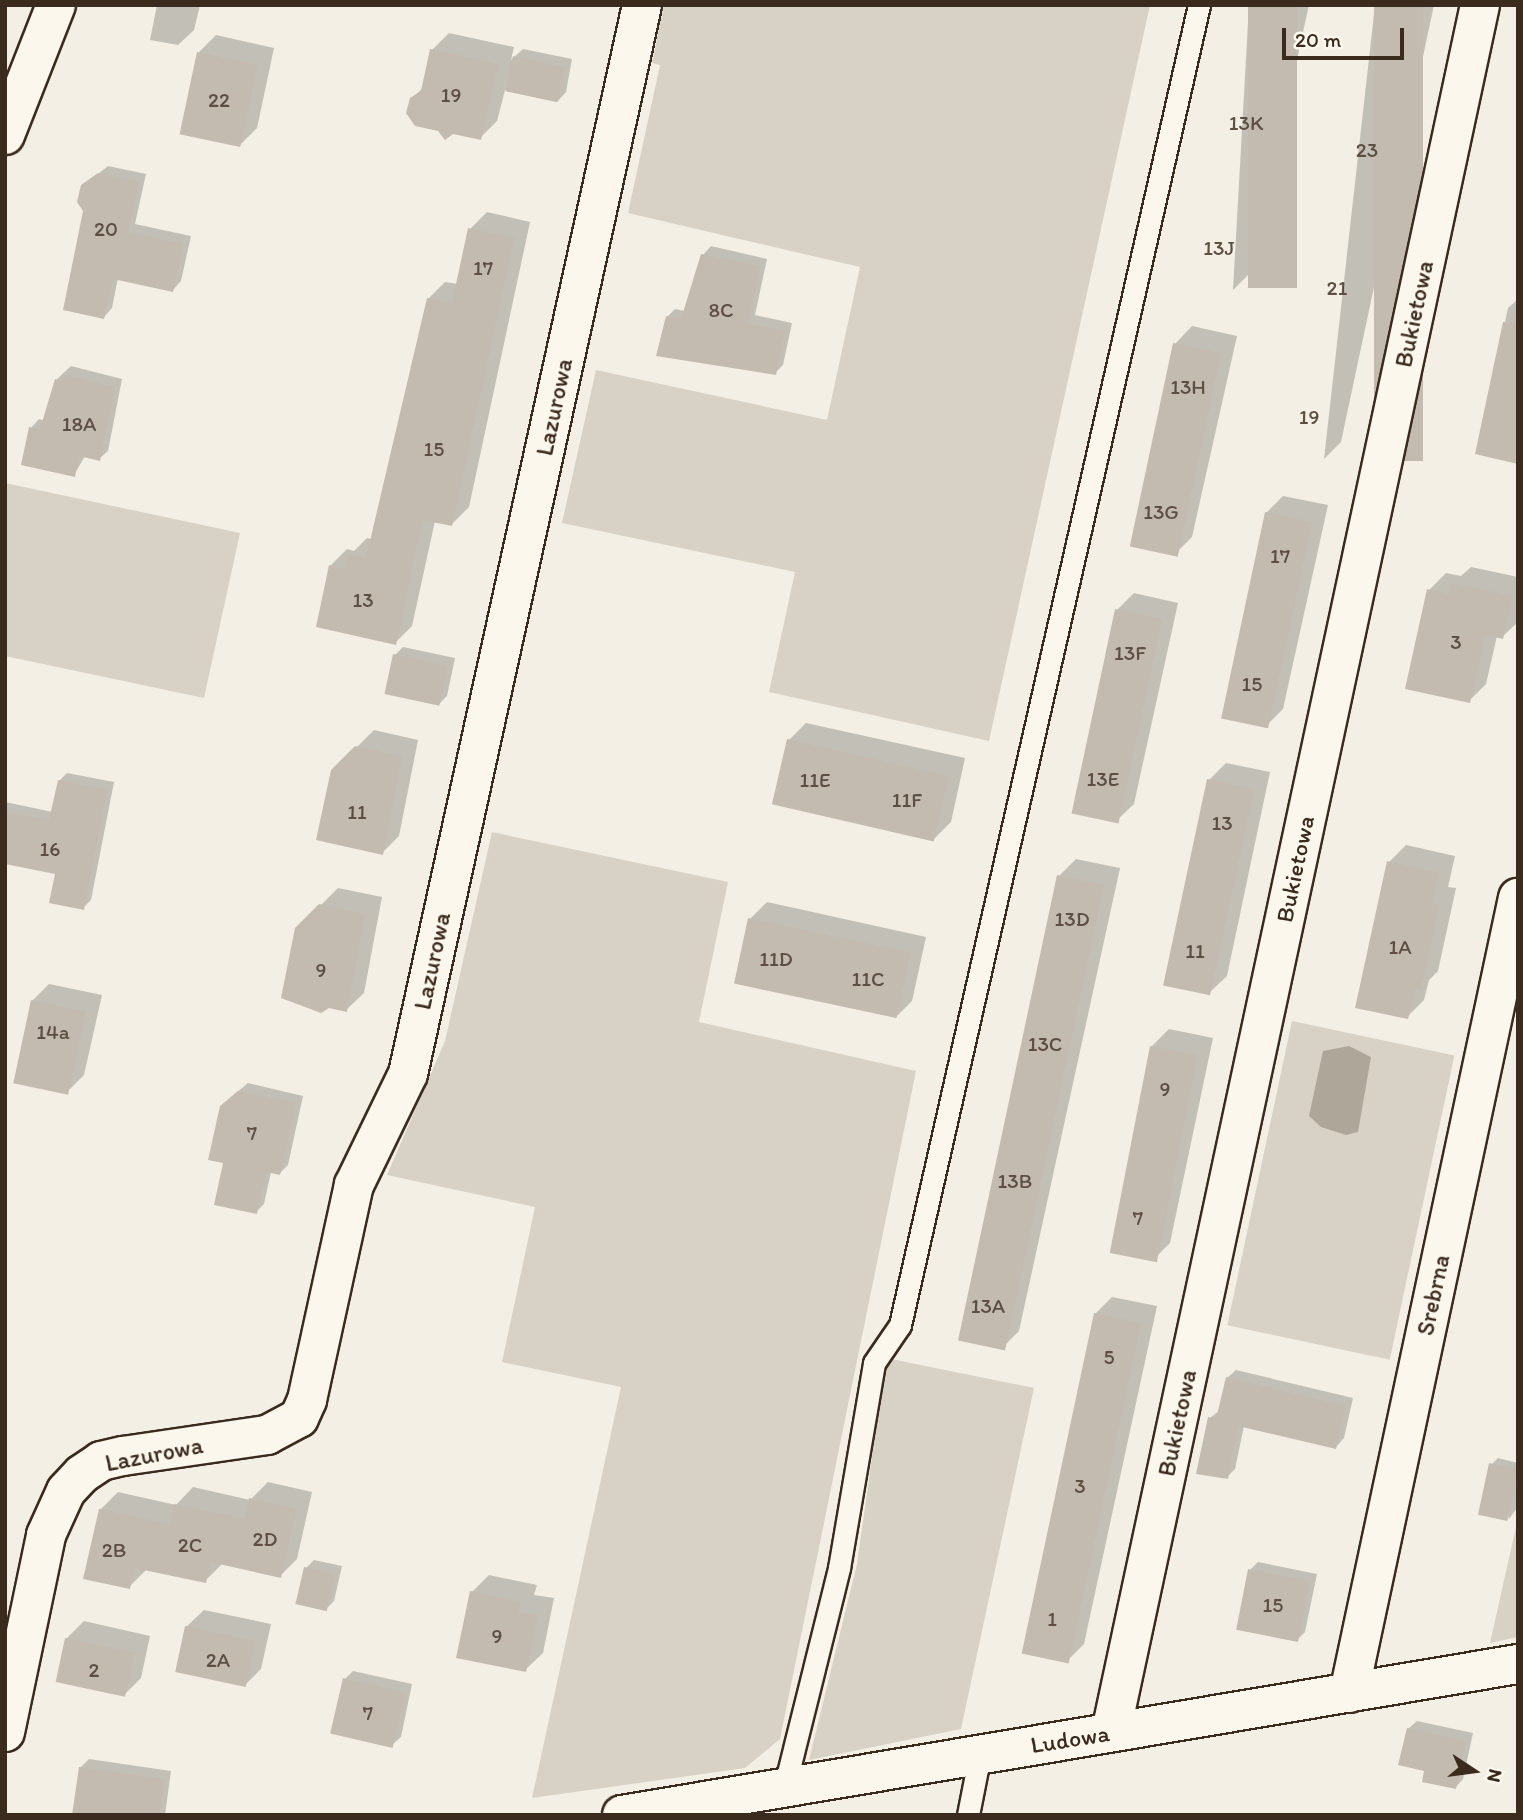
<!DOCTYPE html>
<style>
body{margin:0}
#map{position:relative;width:1523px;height:1820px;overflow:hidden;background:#f3efe4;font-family:Itim,sans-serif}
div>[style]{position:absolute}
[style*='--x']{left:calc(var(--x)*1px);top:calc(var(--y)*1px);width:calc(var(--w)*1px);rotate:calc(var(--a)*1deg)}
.green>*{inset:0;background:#d8d1c6;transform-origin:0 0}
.water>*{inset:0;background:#afa69a}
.shadow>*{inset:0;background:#0003}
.building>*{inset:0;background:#c3bbb0;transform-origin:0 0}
.roads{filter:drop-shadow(2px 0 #3b2a1e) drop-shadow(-2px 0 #3b2a1e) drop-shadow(0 2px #3b2a1e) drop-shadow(0 -2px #3b2a1e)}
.service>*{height:21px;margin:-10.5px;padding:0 10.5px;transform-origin:10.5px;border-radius:10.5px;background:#fbf7ec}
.minor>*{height:38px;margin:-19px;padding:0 19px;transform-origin:19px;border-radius:19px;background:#fbf7ec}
span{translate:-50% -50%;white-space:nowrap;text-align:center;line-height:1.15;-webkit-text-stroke:7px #fbf7ec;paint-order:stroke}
.number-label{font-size:21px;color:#5d4e42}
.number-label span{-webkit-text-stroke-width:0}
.street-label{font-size:24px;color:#3b2a1e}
.frame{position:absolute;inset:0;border:7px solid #3b2a1e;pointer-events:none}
.north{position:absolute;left:1439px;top:1736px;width:70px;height:70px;-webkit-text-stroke:5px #fbf7ec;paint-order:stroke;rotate:103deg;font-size:19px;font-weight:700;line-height:28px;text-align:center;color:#3b2a1e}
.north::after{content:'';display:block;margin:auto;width:24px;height:32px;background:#3b2a1e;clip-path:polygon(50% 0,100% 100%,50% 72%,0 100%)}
.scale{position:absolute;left:1282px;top:28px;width:122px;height:32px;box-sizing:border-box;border:4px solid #3b2a1e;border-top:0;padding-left:9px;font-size:21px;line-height:24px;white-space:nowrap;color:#3b2a1e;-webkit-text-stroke:5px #fbf7ec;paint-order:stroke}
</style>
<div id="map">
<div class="green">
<i style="clip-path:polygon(664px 5px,1150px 5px,989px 741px,769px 692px,795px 572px,562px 523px,596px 370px,827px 420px,860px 267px,628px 213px,660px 65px,652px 63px)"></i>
<i style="clip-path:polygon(5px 483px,240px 533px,204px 698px,5px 656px)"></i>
<i style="clip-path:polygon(492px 832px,728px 882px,699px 1022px,916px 1071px,780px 1739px,745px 1768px,532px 1798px,621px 1387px,502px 1362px,535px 1207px,387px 1175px,445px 1041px)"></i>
<i style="left:1292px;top:1021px;width:166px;height:311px;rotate:12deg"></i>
<i style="clip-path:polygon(886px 1358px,1034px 1388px,961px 1729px,809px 1760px,857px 1564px)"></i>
<i style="clip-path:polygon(1518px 1518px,1518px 1637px,1490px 1643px)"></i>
</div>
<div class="water">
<i style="clip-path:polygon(1349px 1046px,1371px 1057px,1358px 1132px,1346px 1135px,1321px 1127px,1309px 1116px,1323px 1051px)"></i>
</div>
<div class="shadow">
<i style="clip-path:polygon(157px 5px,200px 5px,194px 30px,178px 45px,150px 40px)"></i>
<i style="clip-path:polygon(1249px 5px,1309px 5px,1250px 273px,1233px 290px)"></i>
<i style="clip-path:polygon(1375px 5px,1434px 5px,1341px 442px,1324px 459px)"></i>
<i style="clip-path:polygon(449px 33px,514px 47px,511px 60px,523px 49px,572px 59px,566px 92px,558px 101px,505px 90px,497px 121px,480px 138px,411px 99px,424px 87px,432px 50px)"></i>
<i style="clip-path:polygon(216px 35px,274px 48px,257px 128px,240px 145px,199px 52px)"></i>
<i style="clip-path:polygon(108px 166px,146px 174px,135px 224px,191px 236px,181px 281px,173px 290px,118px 278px,112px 308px,104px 317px,83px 186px)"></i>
<i style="clip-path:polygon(487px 212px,530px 222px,469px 507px,451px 525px,435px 521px,412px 626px,395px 643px,330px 566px,347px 549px,354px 551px,367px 538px,372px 539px,428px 299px,445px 282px,458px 284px,470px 229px)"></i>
<i style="clip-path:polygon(711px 246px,767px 259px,755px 315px,792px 323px,783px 365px,775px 373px,667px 317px,675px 309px,685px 311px,703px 255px)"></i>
<i style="clip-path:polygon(1518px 299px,1518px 462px,1477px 453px,1508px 308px)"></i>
<i style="clip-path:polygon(1192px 326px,1237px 336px,1192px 537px,1175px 554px,1175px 344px)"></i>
<i style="clip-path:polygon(71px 366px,122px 379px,108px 451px,99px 459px,85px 456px,74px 475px,31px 428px,39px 419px,45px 421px,56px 380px)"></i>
<i style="clip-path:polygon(1283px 496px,1328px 505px,1283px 709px,1266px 726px,1266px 513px)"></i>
<i style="clip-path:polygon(1471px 567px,1518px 577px,1518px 622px,1502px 637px,1497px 636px,1486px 684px,1469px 701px,1429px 590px,1446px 573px,1461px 576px)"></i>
<i style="clip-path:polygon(1134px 593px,1178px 603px,1134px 804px,1116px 821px,1117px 610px)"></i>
<i style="clip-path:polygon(403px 647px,455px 658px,447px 696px,439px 704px,395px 655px)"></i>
<i style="clip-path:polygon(806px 723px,965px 758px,951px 822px,934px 839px,789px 740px)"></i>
<i style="clip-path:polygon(374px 730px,418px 740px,399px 836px,382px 853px,333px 771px)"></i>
<i style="clip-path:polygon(1226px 763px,1270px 772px,1227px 976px,1209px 993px,1209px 780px)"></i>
<i style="clip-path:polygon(67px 773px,114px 782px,91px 900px,83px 908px,57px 873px,5px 862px,5px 802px,53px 812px,59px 781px)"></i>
<i style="clip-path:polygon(1406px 845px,1455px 856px,1448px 887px,1456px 888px,1438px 971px,1429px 980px,1424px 1000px,1407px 1017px,1389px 862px)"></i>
<i style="clip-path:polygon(1076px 859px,1120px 868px,1019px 1331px,1002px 1348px,1059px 876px)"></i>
<i style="clip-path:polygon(338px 888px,382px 897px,364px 993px,346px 1010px,297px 929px)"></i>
<i style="clip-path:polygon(767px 902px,926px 937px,912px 1001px,895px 1018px,750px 919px)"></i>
<i style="clip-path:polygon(49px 984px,102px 995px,84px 1075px,67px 1092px,32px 1001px)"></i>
<i style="clip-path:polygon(1169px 1029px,1213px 1038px,1170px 1243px,1153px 1260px,1151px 1047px)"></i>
<i style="clip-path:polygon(248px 1083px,303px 1096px,288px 1165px,280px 1173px,271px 1172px,264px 1204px,256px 1212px,225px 1162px,230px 1098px)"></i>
<i style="clip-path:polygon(1112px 1297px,1157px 1306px,1084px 1644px,1067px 1661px,1095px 1314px)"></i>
<i style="clip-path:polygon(1236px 1370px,1353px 1398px,1344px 1438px,1336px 1447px,1244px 1426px,1235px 1469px,1227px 1477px,1210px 1418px,1220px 1410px,1227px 1378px)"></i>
<i style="clip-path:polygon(1498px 1458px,1518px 1463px,1518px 1507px,1509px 1519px,1490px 1466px)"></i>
<i style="clip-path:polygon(268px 1482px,312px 1492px,297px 1559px,280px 1576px,223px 1563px,205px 1581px,147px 1569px,129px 1587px,100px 1510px,118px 1492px,176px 1505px,193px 1487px,250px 1500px)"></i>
<i style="clip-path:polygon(314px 1560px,342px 1566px,334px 1601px,326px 1609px,306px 1568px)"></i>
<i style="clip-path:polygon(1258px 1562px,1317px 1574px,1305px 1632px,1297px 1640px,1250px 1570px)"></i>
<i style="clip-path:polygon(489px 1575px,537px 1585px,534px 1595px,554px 1598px,543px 1653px,525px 1670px,472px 1592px)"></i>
<i style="clip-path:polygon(204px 1610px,271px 1624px,261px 1669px,244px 1686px,186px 1627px)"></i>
<i style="clip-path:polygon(84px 1621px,150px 1636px,141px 1678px,124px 1695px,66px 1639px)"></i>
<i style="clip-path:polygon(353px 1671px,412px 1684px,401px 1737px,392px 1745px,345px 1679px)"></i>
<i style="clip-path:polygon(1417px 1721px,1473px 1733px,1463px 1779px,1455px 1788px,1408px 1729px)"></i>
<i style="clip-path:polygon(89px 1759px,171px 1771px,165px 1815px,74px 1815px,81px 1767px)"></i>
</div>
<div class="building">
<i style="left:1248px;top:5px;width:49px;height:283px"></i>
<i style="left:1374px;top:5px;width:49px;height:456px"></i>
<i style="clip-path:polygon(430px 49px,498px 64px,481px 140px,453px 134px,445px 140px,438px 131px,415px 126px,406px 113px,410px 98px,421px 91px)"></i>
<i style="left:197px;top:52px;width:62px;height:84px;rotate:12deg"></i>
<i style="left:513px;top:56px;width:53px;height:36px;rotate:12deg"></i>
<i style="clip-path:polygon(98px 173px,139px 182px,128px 232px,183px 244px,173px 292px,113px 279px,104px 319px,63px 310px,83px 211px,77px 202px,81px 185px)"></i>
<i style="clip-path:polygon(468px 228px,514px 238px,452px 526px,422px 520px,396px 645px,316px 627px,329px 565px,345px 569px,348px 554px,366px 558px,427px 298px,452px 303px)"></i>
<i style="clip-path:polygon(701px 254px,760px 266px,748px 323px,785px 331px,776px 375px,656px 356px,666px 316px,681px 319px)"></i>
<i style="clip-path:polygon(1503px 322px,1518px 323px,1518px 464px,1475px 454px)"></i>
<i style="left:1173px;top:343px;width:49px;height:208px;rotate:12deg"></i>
<i style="clip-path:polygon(62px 374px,115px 387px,100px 461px,79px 456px,75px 477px,21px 465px,29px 427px,40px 429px,55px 379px,60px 381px)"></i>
<i style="left:1265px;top:512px;width:48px;height:211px;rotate:12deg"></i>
<i style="clip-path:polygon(1452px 583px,1513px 596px,1503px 639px,1485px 635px,1470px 703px,1405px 689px,1427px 589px,1449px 594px)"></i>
<i style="left:1115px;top:609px;width:48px;height:209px;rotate:12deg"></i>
<i style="left:393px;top:654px;width:56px;height:41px;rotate:12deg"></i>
<i style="left:787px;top:739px;width:166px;height:67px;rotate:13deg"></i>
<i style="clip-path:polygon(355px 746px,402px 756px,383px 855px,316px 840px,331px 770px)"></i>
<i style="left:1207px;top:779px;width:48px;height:211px;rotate:12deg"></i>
<i style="clip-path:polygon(58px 780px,107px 790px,84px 910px,49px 903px,55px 874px,5px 864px,5px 812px,49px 820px)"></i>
<i style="clip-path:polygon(1387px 861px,1439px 873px,1432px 903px,1439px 905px,1421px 990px,1415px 989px,1408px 1019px,1355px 1008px)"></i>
<i style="left:1057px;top:875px;width:48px;height:476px;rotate:12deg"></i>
<i style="clip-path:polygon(319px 904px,365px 914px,347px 1012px,329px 1008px,321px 1013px,281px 998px,295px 928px)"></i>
<i style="left:748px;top:918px;width:166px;height:67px;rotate:12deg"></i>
<i style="left:31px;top:1000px;width:56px;height:85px;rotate:12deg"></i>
<i style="left:1150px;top:1046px;width:48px;height:211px;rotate:11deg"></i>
<i style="clip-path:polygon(238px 1091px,296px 1103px,280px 1175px,266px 1172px,257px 1214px,214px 1205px,223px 1163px,208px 1160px,220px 1106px)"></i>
<i style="left:1094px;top:1313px;width:48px;height:348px;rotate:12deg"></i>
<i style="clip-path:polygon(1226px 1377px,1345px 1406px,1336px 1449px,1238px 1426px,1228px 1479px,1196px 1474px,1208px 1417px,1216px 1419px)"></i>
<i style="left:1489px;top:1463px;width:30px;height:53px;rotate:12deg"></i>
<i style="clip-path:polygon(249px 1498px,296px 1509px,281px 1578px,210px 1562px,206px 1583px,134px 1568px,130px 1589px,83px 1579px,99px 1509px,170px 1524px,174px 1504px,245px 1519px)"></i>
<i style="left:304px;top:1567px;width:32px;height:38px;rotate:13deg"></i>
<i style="left:1248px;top:1569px;width:63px;height:62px;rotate:11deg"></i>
<i style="clip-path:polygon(470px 1591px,521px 1602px,518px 1612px,538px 1615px,526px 1672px,456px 1658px)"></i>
<i style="left:185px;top:1626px;width:72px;height:47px;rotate:12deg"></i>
<i style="left:65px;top:1638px;width:71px;height:45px;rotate:12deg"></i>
<i style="left:343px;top:1678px;width:64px;height:57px;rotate:13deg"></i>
<i style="clip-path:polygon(1407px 1728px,1466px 1741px,1456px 1789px,1422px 1782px,1424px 1771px,1398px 1765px)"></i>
<i style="clip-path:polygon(79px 1767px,164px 1779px,159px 1815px,72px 1815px)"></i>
</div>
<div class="roads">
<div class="service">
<i style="--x:784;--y:1789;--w:228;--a:-76"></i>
<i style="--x:839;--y:1568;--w:208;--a:-80.3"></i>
<i style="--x:874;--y:1363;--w:46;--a:-55.6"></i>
<i style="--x:900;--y:1325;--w:1353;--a:-77.24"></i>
<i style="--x:968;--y:1815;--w:62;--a:-78.9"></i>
</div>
<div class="minor">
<i style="--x:5;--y:135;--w:140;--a:-68.6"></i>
<i style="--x:1349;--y:1693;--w:813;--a:-78"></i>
<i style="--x:5;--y:1732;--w:201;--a:-78.2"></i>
<i style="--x:46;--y:1535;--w:48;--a:-65.6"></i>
<i style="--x:66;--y:1491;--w:23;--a:-47"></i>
<i style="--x:82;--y:1474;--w:23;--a:-34"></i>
<i style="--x:101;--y:1461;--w:23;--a:-13"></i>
<i style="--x:123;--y:1456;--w:146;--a:-8.3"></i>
<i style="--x:267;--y:1435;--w:36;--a:-28"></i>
<i style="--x:299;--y:1418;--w:20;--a:-66"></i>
<i style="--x:307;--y:1400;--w:220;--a:-77.7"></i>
<i style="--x:354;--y:1185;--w:123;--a:-64.1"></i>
<i style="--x:408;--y:1074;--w:1094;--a:-77.65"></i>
<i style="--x:1111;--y:1732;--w:1766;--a:-77.94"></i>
<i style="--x:622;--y:1815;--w:909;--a:-9.57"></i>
</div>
</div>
<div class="number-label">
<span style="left:451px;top:95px">19</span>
<span style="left:219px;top:100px">22</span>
<span style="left:1246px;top:123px">13K</span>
<span style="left:1367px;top:150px">23</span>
<span style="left:106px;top:229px">20</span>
<span style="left:1219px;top:248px">13J</span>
<span style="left:483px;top:268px">17</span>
<span style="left:1337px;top:288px">21</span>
<span style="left:721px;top:310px">8C</span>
<span style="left:1188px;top:387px">13H</span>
<span style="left:1309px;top:417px">19</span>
<span style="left:79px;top:424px">18A</span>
<span style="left:434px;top:449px">15</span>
<span style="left:1161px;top:512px">13G</span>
<span style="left:1280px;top:556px">17</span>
<span style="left:363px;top:600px">13</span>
<span style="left:1456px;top:642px">3</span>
<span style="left:1130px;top:653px">13F</span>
<span style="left:1252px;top:684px">15</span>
<span style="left:1103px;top:779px">13E</span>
<span style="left:815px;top:780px">11E</span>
<span style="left:907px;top:800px">11F</span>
<span style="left:357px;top:812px">11</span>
<span style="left:1222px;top:823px">13</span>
<span style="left:50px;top:849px">16</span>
<span style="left:1072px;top:919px">13D</span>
<span style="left:1400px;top:947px">1A</span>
<span style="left:1195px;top:951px">11</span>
<span style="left:776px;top:959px">11D</span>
<span style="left:321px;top:970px">9</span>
<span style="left:868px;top:979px">11C</span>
<span style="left:53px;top:1032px">14a</span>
<span style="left:1045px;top:1044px">13C</span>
<span style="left:1165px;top:1089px">9</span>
<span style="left:252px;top:1133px">7</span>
<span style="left:1015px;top:1181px">13B</span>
<span style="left:1138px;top:1218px">7</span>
<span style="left:988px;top:1306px">13A</span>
<span style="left:1109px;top:1357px">5</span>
<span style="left:1080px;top:1486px">3</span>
<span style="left:265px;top:1539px">2D</span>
<span style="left:190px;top:1545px">2C</span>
<span style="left:114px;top:1550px">2B</span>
<span style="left:1273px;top:1605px">15</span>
<span style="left:1052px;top:1619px">1</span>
<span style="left:497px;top:1636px">9</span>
<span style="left:218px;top:1660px">2A</span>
<span style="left:94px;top:1670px">2</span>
<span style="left:368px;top:1713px">7</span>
</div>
<div class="street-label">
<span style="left:1414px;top:314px;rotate:-78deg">Bukietowa</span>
<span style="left:554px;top:407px;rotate:-78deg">Lazurowa</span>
<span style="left:1295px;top:869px;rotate:-78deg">Bukietowa</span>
<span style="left:432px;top:961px;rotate:-78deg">Lazurowa</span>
<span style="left:1433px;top:1295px;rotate:-78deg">Srebrna</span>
<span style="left:1177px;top:1423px;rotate:-78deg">Bukietowa</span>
<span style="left:154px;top:1454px;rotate:-11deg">Lazurowa</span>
<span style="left:1070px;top:1739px;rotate:-9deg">Ludowa</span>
</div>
<div class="frame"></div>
<div class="north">N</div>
<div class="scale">20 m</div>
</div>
